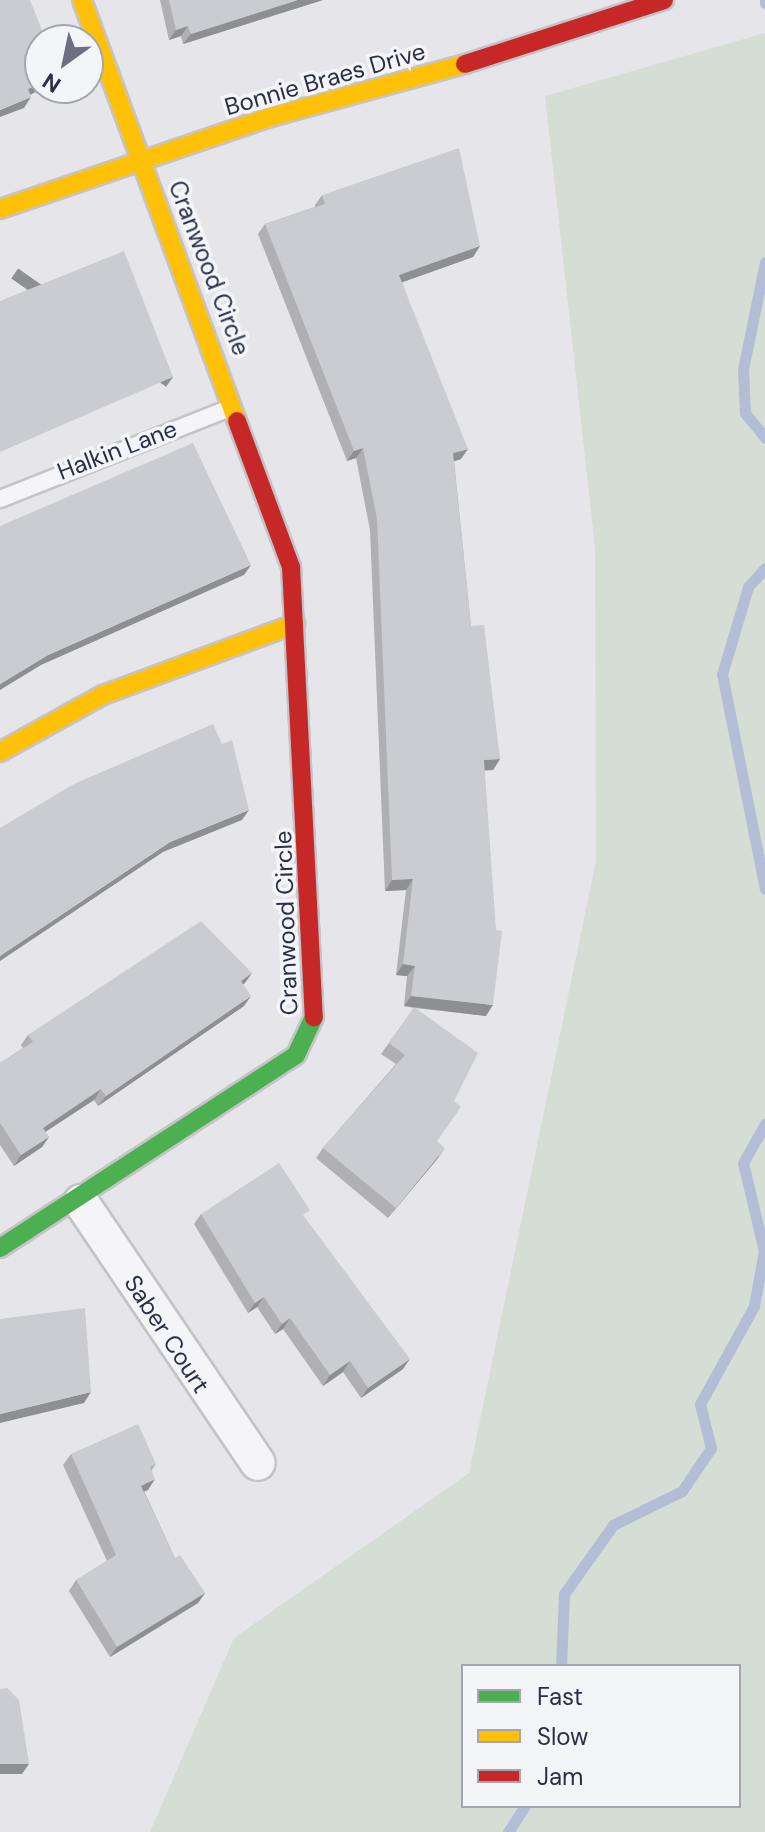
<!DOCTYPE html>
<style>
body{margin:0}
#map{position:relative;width:765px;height:1832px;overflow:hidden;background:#e6e6ea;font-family:"DM Sans",sans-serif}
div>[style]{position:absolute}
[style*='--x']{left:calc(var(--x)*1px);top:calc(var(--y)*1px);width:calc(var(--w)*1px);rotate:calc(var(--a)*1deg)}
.green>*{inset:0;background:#d4ded5}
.stream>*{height:11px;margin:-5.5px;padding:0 5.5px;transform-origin:5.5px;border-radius:5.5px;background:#b3bdd6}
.roads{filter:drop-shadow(2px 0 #c4c4c8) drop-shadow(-2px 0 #c4c4c8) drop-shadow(0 2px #c4c4c8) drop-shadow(0 -2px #c4c4c8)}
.lane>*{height:16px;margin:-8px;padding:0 8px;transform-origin:8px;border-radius:8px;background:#f5f5f7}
.street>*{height:34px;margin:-17px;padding:0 17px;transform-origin:17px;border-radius:17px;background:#f5f5f7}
.fast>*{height:18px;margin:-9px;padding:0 9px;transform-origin:9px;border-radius:9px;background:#4caf50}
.slow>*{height:18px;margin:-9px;padding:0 9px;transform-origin:9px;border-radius:9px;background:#ffc107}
.jam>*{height:18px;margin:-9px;padding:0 9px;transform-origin:9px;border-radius:9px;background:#c62828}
.wall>*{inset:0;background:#afafb4}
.shaded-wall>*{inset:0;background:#8e8f92;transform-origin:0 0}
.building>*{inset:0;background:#cbccd1}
span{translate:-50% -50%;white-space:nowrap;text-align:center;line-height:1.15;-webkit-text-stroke:7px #f4f5f9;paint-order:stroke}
.street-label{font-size:24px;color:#2a2f46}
.legend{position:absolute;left:461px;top:1664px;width:280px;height:144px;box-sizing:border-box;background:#f4f5f9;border:2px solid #a3a6b1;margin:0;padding:10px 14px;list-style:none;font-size:24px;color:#2a2f46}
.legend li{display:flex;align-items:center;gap:16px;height:40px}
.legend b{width:40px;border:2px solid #a3a6b1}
.north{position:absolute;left:24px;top:24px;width:80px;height:80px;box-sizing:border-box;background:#f4f5f9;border:2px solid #a3a6b1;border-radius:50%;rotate:213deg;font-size:22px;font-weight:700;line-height:32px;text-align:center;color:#2a2f46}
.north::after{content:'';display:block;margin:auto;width:28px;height:36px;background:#6c6f7f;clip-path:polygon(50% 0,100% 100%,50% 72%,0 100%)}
</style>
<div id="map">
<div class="green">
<i style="clip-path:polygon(evenodd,765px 33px,765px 1832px,150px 1832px,234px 1638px,469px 1473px,596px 861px,595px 548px,545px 96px,765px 33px,463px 1666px,739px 1666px,739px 1806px,463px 1806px,463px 1666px)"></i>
</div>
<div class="stream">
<i style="--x:765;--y:0;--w:3;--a:90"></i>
<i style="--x:765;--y:262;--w:109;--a:101.6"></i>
<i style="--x:743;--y:369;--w:44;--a:87.4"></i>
<i style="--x:745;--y:413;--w:32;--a:51"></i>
<i style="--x:765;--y:568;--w:25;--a:132"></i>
<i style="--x:748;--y:587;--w:91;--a:106.6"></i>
<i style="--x:722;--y:674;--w:219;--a:78.7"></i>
<i style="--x:561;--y:1666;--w:72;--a:-87.6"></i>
<i style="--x:564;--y:1594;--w:85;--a:-54.6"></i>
<i style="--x:613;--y:1525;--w:77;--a:-26.2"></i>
<i style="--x:682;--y:1491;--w:52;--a:-56"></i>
<i style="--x:711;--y:1448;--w:45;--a:-104"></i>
<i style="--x:700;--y:1404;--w:112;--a:-61.1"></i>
<i style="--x:754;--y:1306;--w:56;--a:-79.7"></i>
<i style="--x:764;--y:1251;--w:90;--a:-103.4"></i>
<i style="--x:743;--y:1163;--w:45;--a:-60.6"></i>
<i style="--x:508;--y:1832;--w:31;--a:-57"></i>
</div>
<div class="roads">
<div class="lane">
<i style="--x:0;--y:499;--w:247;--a:-21.6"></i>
</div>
<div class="street">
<i style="--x:81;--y:1202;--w:315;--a:55.9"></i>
</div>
<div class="fast">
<i style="--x:0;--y:1248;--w:353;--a:-33.1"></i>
<i style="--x:296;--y:1055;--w:42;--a:-64.7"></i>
</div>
<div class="slow">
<i style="--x:82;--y:0;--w:449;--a:69.8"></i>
<i style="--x:0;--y:209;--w:286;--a:-18.8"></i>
<i style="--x:271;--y:117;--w:201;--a:-15.3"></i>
<i style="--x:0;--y:752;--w:118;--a:-29"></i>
<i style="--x:103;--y:695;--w:205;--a:-20.3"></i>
</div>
<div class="jam">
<i style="--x:465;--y:64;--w:209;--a:-17.8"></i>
<i style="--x:237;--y:421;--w:156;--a:69.7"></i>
<i style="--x:291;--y:567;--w:451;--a:87.1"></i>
</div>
</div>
<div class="wall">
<i style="clip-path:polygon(160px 0,323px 0,183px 44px,181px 36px,169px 40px)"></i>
<i style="clip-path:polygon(322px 195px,480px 246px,473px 257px,402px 282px,461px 459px,454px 461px,471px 626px,500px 759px,493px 770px,485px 770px,486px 1016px,415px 1008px,454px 1101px,437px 1141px,438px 1158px,388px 1218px,316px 1158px,323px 1148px,396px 1064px,381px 1054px,414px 1008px,404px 1006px,407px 976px,396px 975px,406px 890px,385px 891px,370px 530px,356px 458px,347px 461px,258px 234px,265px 224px,315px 207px,315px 205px)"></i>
<i style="clip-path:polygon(252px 973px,243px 985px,244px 1006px,98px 1106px,94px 1100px,45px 1132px,49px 1137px,42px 1147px,14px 1166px,0 1145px,0 1063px,23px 1048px,21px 1045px,28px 1035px)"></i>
<i style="clip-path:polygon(201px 1214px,305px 1218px,403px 1369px,361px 1398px,343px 1372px,323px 1386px,283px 1329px,275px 1334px,257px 1307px,248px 1313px,194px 1224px)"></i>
<i style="clip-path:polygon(71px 1454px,156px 1464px,151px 1471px,148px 1490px,144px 1491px,175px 1558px,205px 1593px,198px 1603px,110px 1657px,69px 1591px,76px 1580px,107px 1561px,63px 1465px)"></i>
</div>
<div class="shaded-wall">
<i style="clip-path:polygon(298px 0,323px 0,183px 44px,191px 34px)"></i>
<i style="clip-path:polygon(188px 26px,181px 36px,169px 40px,176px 30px)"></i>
<i style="clip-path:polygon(40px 83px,40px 88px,43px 88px,21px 100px,28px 89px)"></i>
<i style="clip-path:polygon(31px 97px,24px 108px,0 117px,0 110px)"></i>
<i style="clip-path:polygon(480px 246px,473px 257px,392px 286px,399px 275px)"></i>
<i style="left:173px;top:377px;width:12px;height:189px;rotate:125deg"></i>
<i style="clip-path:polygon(363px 448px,356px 458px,347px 461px,354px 451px)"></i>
<i style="clip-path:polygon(468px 449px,461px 459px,446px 464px,453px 453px)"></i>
<i style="clip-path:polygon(251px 565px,244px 575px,41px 665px,0 690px,0 684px,48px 655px)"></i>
<i style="clip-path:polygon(500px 759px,493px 770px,477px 771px,484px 760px)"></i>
<i style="clip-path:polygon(249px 810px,242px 820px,163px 852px,0 961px,0 956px,170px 842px)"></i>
<i style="clip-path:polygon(413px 879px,406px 890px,385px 891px,392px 880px)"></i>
<i style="clip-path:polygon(403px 964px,415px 966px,407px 976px,396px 975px)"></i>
<i style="clip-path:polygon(252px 973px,245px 983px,233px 992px,241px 981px)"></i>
<i style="clip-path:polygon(251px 996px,244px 1006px,98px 1106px,106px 1096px)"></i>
<i style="clip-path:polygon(411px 996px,493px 1005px,486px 1016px,404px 1006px)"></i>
<i style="clip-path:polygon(101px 1089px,94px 1100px,36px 1138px,43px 1128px)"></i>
<i style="clip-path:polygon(49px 1137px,42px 1147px,14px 1166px,21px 1155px)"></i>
<i style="clip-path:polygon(445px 1148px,438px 1158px,388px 1218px,396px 1208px)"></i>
<i style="clip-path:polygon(264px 1297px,257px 1307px,248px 1313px,255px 1303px)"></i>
<i style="clip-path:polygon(290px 1318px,283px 1329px,275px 1334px,282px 1324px)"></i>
<i style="clip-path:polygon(410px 1359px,403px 1369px,361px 1398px,368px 1388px)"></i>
<i style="clip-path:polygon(350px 1361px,343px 1372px,323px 1386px,330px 1375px)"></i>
<i style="clip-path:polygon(91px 1392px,84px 1403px,0 1423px,0 1414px)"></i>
<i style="clip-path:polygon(155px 1479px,148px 1490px,134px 1496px,141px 1486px)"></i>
<i style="clip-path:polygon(205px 1593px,198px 1603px,110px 1657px,117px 1647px)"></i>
<i style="clip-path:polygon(0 1764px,29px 1764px,22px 1774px,0 1774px)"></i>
</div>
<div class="building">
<i style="clip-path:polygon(0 0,30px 0,46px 40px,40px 40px,40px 83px,28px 89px,31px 97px,0 110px)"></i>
<i style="clip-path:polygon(169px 0,298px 0,191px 34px,188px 26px,176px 30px)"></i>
<i style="clip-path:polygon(459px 148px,480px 246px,399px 275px,468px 449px,453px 453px,471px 626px,484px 625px,500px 759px,484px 760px,496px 930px,502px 931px,493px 1005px,411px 996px,415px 966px,403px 964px,413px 879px,392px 880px,377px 519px,363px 448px,354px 451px,265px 224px,325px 204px,322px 195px)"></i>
<i style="clip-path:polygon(124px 251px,173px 377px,0 452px,0 301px)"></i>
<i style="clip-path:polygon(193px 443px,251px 565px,48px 655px,0 684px,0 526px)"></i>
<i style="clip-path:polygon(213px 724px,222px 744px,232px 740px,249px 810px,170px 842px,0 956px,0 828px,74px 784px)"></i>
<i style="clip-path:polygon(201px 921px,252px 973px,241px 981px,251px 996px,106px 1096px,101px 1089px,43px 1128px,49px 1137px,21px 1155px,0 1123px,0 1063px,33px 1042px,28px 1035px)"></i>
<i style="clip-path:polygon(414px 1007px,478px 1053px,454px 1101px,461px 1107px,437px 1141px,445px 1148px,396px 1208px,323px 1148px,405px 1055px,389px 1043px)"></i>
<i style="clip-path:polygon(279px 1163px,310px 1210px,303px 1215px,410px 1359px,368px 1388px,350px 1361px,330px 1375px,290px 1318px,282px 1324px,264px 1297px,255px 1303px,201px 1214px)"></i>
<i style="clip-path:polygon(85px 1308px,91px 1392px,0 1414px,0 1319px)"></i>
<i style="clip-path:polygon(138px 1424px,156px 1464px,150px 1467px,155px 1479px,141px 1486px,175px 1558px,180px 1555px,205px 1593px,117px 1647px,76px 1580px,116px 1555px,71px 1454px)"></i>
<i style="clip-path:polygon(7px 1688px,19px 1700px,29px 1764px,0 1764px,0 1689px)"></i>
</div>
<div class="street-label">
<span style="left:325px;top:79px;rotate:-16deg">Bonnie Braes Drive</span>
<span style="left:209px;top:268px;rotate:69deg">Cranwood Circle</span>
<span style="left:117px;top:450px;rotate:-21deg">Halkin Lane</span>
<span style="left:286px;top:923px;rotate:-92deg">Cranwood Circle</span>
<span style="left:167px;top:1334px;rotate:57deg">Saber Court</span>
</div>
<ul class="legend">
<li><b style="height:10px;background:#4caf50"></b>Fast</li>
<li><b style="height:10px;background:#ffc107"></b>Slow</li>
<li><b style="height:10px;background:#c62828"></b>Jam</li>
</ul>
<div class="north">N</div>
</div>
